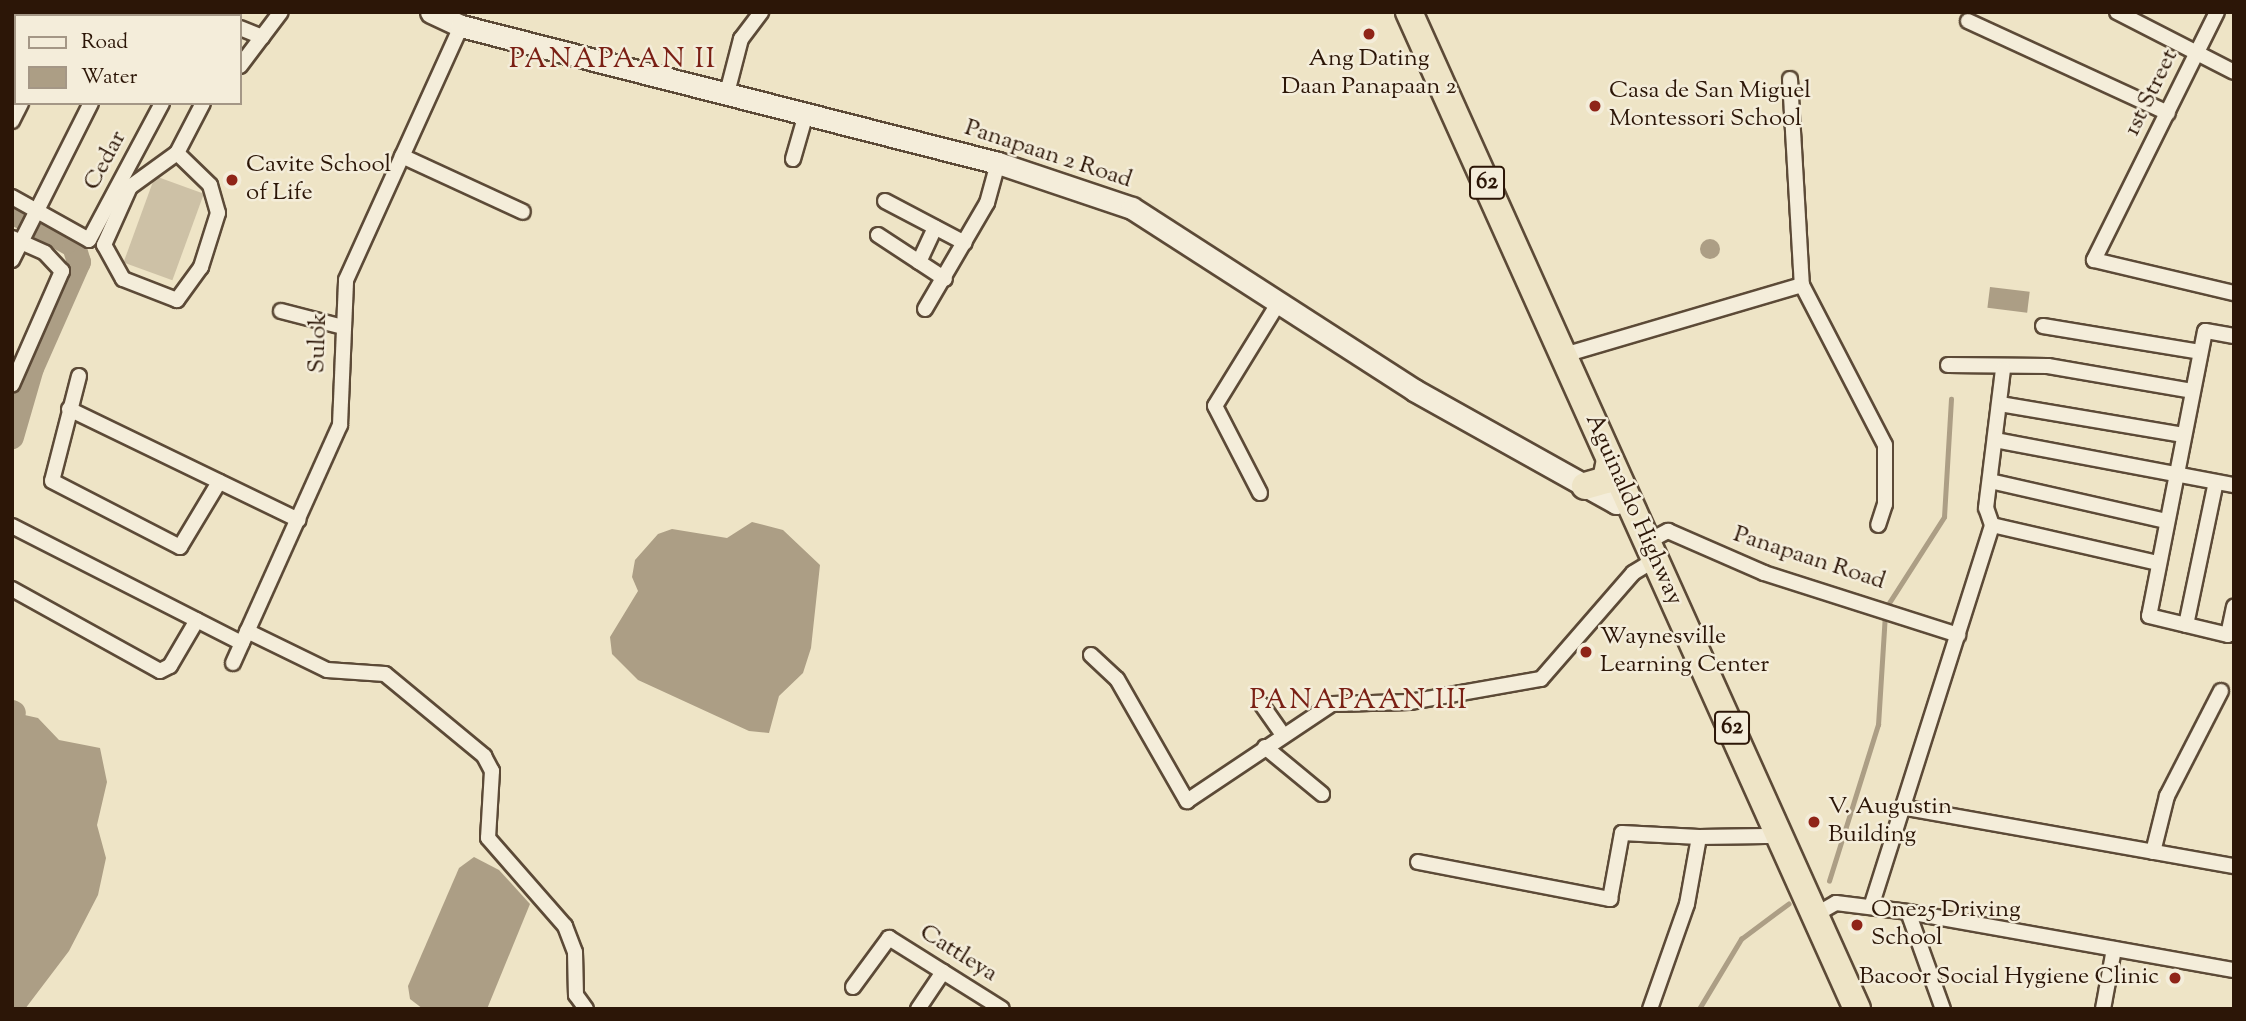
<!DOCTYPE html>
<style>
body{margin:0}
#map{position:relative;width:2246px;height:1021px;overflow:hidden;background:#eee4c6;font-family:"Sorts Mill Goudy",serif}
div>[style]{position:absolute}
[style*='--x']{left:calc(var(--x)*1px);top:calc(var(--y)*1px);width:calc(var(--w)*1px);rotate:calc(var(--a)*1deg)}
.green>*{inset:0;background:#cdc1a6;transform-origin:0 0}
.water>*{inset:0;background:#ac9e85;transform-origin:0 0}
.round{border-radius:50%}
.stream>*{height:4.5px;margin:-2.25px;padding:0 2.25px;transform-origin:2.25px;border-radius:2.25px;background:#ac9e85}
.river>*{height:24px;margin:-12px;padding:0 12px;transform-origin:12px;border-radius:12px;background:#ac9e85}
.roads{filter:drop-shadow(2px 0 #5c4a37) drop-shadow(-2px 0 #5c4a37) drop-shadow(0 2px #5c4a37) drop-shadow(0 -2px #5c4a37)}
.street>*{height:14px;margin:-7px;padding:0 7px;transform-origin:7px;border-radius:7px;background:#f4edda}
.secondary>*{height:21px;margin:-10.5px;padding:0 10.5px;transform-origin:10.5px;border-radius:10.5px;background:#f4edda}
.highway>*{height:26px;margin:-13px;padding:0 13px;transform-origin:13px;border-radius:13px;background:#eee4c6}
.dots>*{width:19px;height:19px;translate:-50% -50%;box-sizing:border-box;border:4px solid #f4edda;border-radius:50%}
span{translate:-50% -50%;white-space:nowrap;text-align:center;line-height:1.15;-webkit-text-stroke:5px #f4edda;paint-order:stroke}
.shield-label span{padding:2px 5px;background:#f4edda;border:2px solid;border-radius:5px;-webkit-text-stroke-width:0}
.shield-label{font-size:23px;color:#2c1607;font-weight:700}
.poi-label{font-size:24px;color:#2c1607}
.left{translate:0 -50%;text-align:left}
.right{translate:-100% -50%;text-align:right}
.street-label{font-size:24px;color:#2c1607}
.quarter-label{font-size:28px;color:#7a1f14;letter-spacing:2px}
.frame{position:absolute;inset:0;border:14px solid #2c1607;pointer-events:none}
.legend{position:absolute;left:14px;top:14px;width:228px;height:91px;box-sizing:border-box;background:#f4edda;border:2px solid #a49786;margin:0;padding:9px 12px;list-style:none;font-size:21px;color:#2c1607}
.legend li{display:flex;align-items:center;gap:14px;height:35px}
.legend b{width:35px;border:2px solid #a49786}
</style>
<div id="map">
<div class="green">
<i style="left:155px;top:176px;width:52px;height:92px;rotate:20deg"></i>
</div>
<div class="water">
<i class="round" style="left:1700px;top:239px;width:20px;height:20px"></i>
<i style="left:1990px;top:287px;width:40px;height:21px;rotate:7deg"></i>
<i style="clip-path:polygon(752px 522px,783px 530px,820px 565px,811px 648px,803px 673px,779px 696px,769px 733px,749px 731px,638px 680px,612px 654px,610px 637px,638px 591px,632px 577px,635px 560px,658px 534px,672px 529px,727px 538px)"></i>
<i style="clip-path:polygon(20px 714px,38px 718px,59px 740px,100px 748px,107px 782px,97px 825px,106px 858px,98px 895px,69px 951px,25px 1009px,12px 1009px,12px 720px)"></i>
<i style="clip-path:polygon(474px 857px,499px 870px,530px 904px,487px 1009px,423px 1009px,410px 999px,408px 986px,459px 868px)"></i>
</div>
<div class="stream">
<i style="--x:1889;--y:603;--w:102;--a:-57.4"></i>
<i style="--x:1944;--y:517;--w:118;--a:-86.6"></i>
<i style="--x:1829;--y:881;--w:164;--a:-72.6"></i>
<i style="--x:1878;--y:725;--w:111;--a:-86.4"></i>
<i style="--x:1699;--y:1009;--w:82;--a:-59"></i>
<i style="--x:1741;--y:939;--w:59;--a:-36.7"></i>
</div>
<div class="river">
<i style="--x:12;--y:212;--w:71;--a:28.7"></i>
<i style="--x:74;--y:246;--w:17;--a:73"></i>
<i style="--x:79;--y:262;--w:116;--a:113.9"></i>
<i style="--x:32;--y:368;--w:72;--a:106.2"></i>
<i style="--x:12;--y:712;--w:2;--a:27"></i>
</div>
<div class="roads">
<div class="street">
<i style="--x:203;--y:12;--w:8;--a:30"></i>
<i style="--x:2117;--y:12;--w:131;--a:27.1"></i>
<i style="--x:2217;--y:12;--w:277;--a:116.4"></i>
<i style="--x:2094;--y:260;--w:144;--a:13.3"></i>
<i style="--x:67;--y:16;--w:4;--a:-63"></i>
<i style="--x:138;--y:16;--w:4;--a:-63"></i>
<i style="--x:1968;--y:21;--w:220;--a:24.7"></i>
<i style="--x:240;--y:28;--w:24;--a:22"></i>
<i style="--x:262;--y:37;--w:31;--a:-53"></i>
<i style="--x:240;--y:66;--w:36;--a:-53"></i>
<i style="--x:1790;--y:79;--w:206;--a:86.7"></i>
<i style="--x:1802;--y:285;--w:180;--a:62.6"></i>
<i style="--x:1885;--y:445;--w:59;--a:90"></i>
<i style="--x:1885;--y:504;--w:22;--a:108"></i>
<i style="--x:727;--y:93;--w:56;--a:-75.5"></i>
<i style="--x:741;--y:39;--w:34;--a:-53"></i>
<i style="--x:12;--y:121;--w:20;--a:-63"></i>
<i style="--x:177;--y:153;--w:46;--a:44.1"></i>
<i style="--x:210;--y:185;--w:29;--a:74"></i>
<i style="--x:218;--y:213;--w:57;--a:107.5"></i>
<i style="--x:201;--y:267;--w:41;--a:126"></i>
<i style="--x:177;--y:300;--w:58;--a:-158.7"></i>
<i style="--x:123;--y:279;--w:39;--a:-119"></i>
<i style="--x:104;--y:245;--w:64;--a:-65.9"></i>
<i style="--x:130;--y:187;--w:58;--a:-35.9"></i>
<i style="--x:177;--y:153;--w:56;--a:-62.5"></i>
<i style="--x:402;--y:156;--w:133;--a:24.8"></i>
<i style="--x:793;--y:159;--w:47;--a:-73.9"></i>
<i style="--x:12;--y:197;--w:88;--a:29.2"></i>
<i style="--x:89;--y:240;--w:155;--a:-61.9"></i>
<i style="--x:885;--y:201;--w:90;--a:27.7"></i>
<i style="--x:878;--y:235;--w:80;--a:33.3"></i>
<i style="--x:12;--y:238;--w:36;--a:24"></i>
<i style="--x:45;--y:253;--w:25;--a:47"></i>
<i style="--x:62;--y:271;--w:124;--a:113.7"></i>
<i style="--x:12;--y:260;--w:176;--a:-63.3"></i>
<i style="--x:919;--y:262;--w:38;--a:-65"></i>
<i style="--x:925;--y:309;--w:123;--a:-59.7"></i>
<i style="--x:987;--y:203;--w:41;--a:-74.6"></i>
<i style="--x:281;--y:311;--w:60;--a:14.5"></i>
<i style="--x:2043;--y:326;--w:159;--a:9.4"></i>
<i style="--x:2234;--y:336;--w:29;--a:-170"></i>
<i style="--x:2205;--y:331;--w:290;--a:101.1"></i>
<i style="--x:2149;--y:616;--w:81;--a:13.5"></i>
<i style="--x:2228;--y:635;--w:29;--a:-78"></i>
<i style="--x:1564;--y:355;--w:248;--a:-16.4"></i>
<i style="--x:1948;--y:365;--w:100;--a:0.6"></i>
<i style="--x:2048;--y:366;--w:146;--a:9.8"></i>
<i style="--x:79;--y:376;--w:108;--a:104.4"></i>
<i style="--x:52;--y:481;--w:144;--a:27.3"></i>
<i style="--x:180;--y:547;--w:76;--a:-59"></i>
<i style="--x:2000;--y:404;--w:186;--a:9.6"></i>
<i style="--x:69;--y:409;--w:255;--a:25.8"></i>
<i style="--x:1995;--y:440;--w:243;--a:10.7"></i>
<i style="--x:1990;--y:481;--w:180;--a:12.8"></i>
<i style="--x:1260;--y:493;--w:98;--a:-117.3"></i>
<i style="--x:1215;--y:406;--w:122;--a:-58.4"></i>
<i style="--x:1992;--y:525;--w:170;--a:12.9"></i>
<i style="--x:12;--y:526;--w:258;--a:27"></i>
<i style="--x:1647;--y:542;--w:24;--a:-28"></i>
<i style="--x:1668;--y:531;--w:105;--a:23.6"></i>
<i style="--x:1764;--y:573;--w:204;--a:17.7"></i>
<i style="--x:12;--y:589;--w:169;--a:29"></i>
<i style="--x:160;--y:671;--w:11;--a:-27"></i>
<i style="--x:170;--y:666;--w:53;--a:-59.6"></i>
<i style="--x:2186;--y:625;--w:146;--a:-78.2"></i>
<i style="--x:247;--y:631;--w:89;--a:26"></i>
<i style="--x:327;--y:670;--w:58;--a:3.9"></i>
<i style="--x:385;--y:674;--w:129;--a:39.6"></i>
<i style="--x:484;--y:756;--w:17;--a:62"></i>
<i style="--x:492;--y:771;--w:67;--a:93.4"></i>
<i style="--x:488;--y:838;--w:117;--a:48.8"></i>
<i style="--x:565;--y:926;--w:28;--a:69"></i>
<i style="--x:575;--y:952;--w:43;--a:88.7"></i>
<i style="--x:576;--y:995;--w:17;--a:54"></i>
<i style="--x:1091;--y:655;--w:35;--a:43"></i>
<i style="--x:1117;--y:679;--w:141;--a:60.2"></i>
<i style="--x:1187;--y:801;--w:174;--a:-33.8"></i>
<i style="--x:1332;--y:704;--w:78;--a:-1.5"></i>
<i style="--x:1410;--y:702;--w:133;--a:-10"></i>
<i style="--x:1541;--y:679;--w:140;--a:-49"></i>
<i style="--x:1633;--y:573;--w:27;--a:-31"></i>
<i style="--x:233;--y:663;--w:261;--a:-65.8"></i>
<i style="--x:340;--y:425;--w:145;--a:-87.6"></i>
<i style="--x:346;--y:280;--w:279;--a:-65.6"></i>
<i style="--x:1262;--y:705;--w:37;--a:55"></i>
<i style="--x:1265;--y:747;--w:74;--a:39.5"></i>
<i style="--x:1907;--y:808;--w:332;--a:10.1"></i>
<i style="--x:2153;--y:852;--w:58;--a:-76"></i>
<i style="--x:2167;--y:796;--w:118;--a:-62.8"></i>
<i style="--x:1418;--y:862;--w:196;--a:10.9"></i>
<i style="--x:1610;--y:899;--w:67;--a:-79.7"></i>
<i style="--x:1622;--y:833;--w:77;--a:3"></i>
<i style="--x:1871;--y:907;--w:401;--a:-72.4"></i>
<i style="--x:1992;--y:525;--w:18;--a:-109"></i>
<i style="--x:1986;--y:508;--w:140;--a:-83"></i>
<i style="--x:1908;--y:912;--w:103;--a:70.2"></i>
<i style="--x:1815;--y:915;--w:24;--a:-30"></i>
<i style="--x:1836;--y:903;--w:73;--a:7.1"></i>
<i style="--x:1908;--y:912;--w:331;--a:10.1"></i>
<i style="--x:853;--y:987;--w:61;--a:-53.7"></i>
<i style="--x:889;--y:938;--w:133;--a:32.1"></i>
<i style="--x:918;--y:1009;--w:45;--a:-56"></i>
<i style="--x:1650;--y:1009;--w:111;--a:-70.6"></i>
<i style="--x:1687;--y:904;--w:68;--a:-79.8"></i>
<i style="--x:1699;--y:837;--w:67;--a:-0.9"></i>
<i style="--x:1766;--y:836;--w:15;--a:-28"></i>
<i style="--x:2103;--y:1009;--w:61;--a:-79.6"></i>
</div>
<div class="secondary">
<i style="--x:431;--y:12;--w:33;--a:25"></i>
<i style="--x:461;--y:26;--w:554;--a:14.31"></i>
<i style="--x:998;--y:163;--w:141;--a:18.6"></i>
<i style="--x:1132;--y:208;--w:336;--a:32.8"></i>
<i style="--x:1414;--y:390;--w:231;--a:29.2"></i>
<i style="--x:1616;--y:503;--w:13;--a:-23"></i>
</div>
<div class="highway">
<i style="--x:1409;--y:12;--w:1093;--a:65.8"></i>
<i style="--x:1585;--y:486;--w:22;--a:-16"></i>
<i style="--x:1606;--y:480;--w:20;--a:-79"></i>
</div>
</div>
<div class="dots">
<i style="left:1369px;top:34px;background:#8f2418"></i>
<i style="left:1595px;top:106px;background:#8f2418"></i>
<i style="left:232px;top:180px;background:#8f2418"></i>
<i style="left:1586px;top:652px;background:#8f2418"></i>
<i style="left:1814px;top:822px;background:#8f2418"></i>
<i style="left:1857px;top:925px;background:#8f2418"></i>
<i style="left:2175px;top:978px;background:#8f2418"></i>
</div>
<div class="shield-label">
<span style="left:1487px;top:183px">62</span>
<span style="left:1732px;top:728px">62</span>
</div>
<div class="poi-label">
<span style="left:1369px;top:74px">Ang Dating<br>Daan Panapaan 2</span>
<span class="left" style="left:1609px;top:106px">Casa de San Miguel<br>Montessori School</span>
<span class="left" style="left:246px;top:180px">Cavite School<br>of Life</span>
<span class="left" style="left:1600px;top:652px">Waynesville<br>Learning Center</span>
<span class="left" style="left:1828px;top:822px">V. Augustin<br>Building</span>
<span class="left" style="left:1871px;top:925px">One25 Driving<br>School</span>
<span class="right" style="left:2159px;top:978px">Bacoor Social Hygiene Clinic</span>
</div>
<div class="street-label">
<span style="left:2152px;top:93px;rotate:-64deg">1st Street</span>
<span style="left:1048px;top:155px;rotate:18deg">Panapaan 2 Road</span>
<span style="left:106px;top:161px;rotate:-62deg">Cedar</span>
<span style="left:319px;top:343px;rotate:-88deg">Sulok</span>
<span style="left:1633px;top:510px;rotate:66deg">Aguinaldo Highway</span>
<span style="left:1809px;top:559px;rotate:18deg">Panapaan Road</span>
<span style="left:958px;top:954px;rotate:32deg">Cattleya</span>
</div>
<div class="quarter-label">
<span style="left:613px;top:60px">PANAPAAN II</span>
<span style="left:1359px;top:701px">PANAPAAN III</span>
</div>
<div class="frame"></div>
<ul class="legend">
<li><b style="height:9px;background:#f4edda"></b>Road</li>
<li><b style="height:19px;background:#ac9e85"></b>Water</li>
</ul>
</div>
